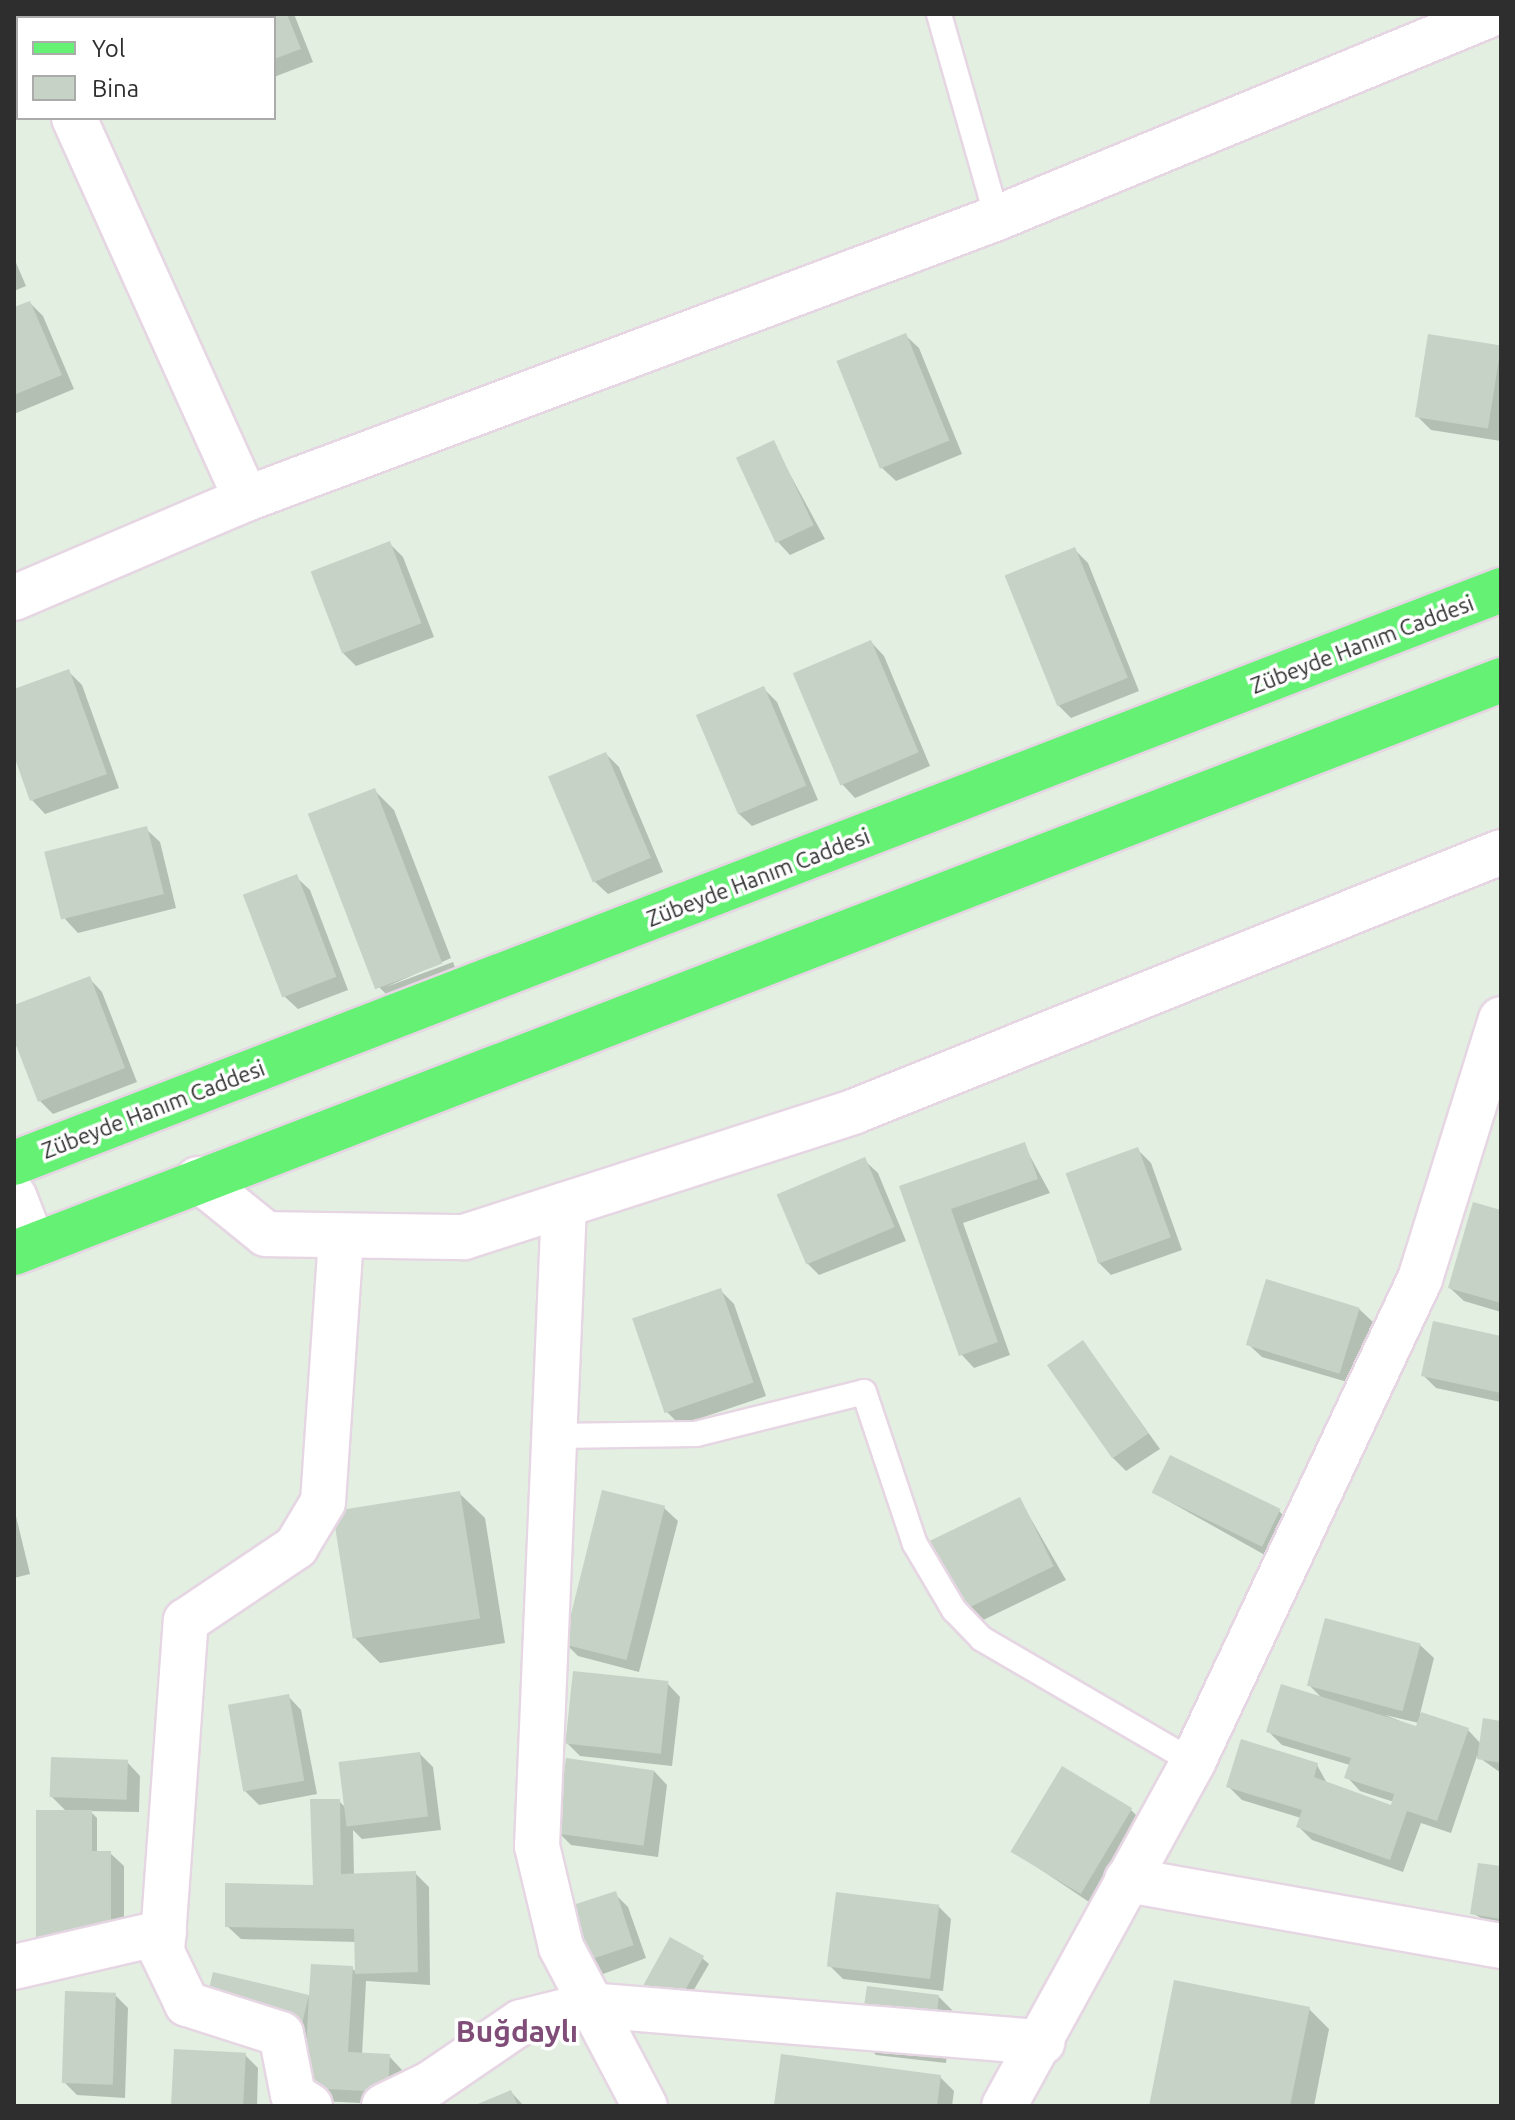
<!DOCTYPE html>
<meta charset="utf-8">
<style>
body{margin:0}
#map{position:relative;width:1515px;height:2120px;overflow:hidden;background:#e2efe1;font-family:Ubuntu,sans-serif}
div>[style]{position:absolute}
[style*='--x']{left:calc(var(--x)*1px);top:calc(var(--y)*1px);width:calc(var(--w)*1px);rotate:calc(var(--a)*1deg)}
.shadow>*{inset:0;background:#0003}
.building>*{inset:0;background:#c6d2c6;transform-origin:0 0}
.roads{filter:drop-shadow(2px 0 #e6d6e3) drop-shadow(-2px 0 #e6d6e3) drop-shadow(0 2px #e6d6e3) drop-shadow(0 -2px #e6d6e3)}
.lane>*{height:24px;margin:-12px;padding:0 12px;transform-origin:12px;border-radius:12px;background:#fff}
.street>*{height:44px;margin:-22px;padding:0 22px;transform-origin:22px;border-radius:22px;background:#fff}
.primary>*{height:44px;margin:-22px;padding:0 22px;transform-origin:22px;border-radius:22px;background:#64f174}
span{translate:-50% -50%;white-space:nowrap;text-align:center;line-height:1.15;-webkit-text-stroke:7px #fff;paint-order:stroke}
.street-label{font-size:22px;color:#2e2e2e}
.district-label{font-size:30px;color:#7f4d77;font-weight:700}
.frame{position:absolute;inset:0;border:16px solid #2e2e2e;pointer-events:none}
.legend{position:absolute;left:16px;top:16px;width:260px;height:104px;box-sizing:border-box;background:#fff;border:2px solid #ababab;margin:0;padding:10px 14px;list-style:none;font-size:24px;color:#2e2e2e}
.legend li{display:flex;align-items:center;gap:16px;height:40px}
.legend b{width:40px;border:2px solid #ababab}
</style>
<div id="map">
<div class="shadow">
<i style="clip-path:polygon(207px 14px,294px 14px,313px 62px,274px 77px,274px 18px)"></i>
<i style="clip-path:polygon(14px 258px,26px 286px,14px 291px)"></i>
<i style="clip-path:polygon(30px 303px,43px 316px,74px 389px,14px 414px,14px 310px)"></i>
<i style="clip-path:polygon(905px 335px,919px 348px,962px 454px,896px 481px,882px 468px)"></i>
<i style="clip-path:polygon(1430px 337px,1501px 347px,1501px 441px,1431px 430px,1418px 417px)"></i>
<i style="clip-path:polygon(773px 443px,825px 539px,790px 555px,777px 541px)"></i>
<i style="clip-path:polygon(389px 543px,403px 557px,434px 637px,356px 666px,342px 652px)"></i>
<i style="clip-path:polygon(1074px 549px,1088px 563px,1139px 691px,1071px 718px,1057px 704px)"></i>
<i style="clip-path:polygon(871px 642px,884px 656px,930px 766px,855px 798px,842px 784px)"></i>
<i style="clip-path:polygon(69px 672px,82px 685px,119px 788px,45px 814px,32px 800px,14px 750px,14px 691px)"></i>
<i style="clip-path:polygon(764px 689px,777px 702px,818px 800px,752px 826px,738px 813px)"></i>
<i style="clip-path:polygon(606px 754px,619px 767px,663px 872px,608px 894px,594px 881px)"></i>
<i style="clip-path:polygon(374px 790px,394px 810px,451px 958px,386px 987px,453px 962px,461px 983px,399px 1007px,379px 987px)"></i>
<i style="clip-path:polygon(146px 829px,160px 842px,176px 908px,78px 933px,65px 919px)"></i>
<i style="clip-path:polygon(296px 877px,310px 890px,348px 990px,298px 1009px,284px 996px)"></i>
<i style="clip-path:polygon(89px 978px,102px 992px,137px 1082px,53px 1114px,40px 1101px,14px 1034px,14px 1007px)"></i>
<i style="clip-path:polygon(1024px 1145px,1050px 1193px,963px 1223px,1010px 1355px,974px 1368px,961px 1354px,902px 1187px)"></i>
<i style="clip-path:polygon(1138px 1150px,1151px 1163px,1182px 1250px,1111px 1275px,1097px 1261px)"></i>
<i style="clip-path:polygon(864px 1160px,878px 1173px,906px 1241px,819px 1275px,806px 1262px)"></i>
<i style="clip-path:polygon(1501px 1212px,1501px 1312px,1464px 1301px,1450px 1288px)"></i>
<i style="clip-path:polygon(721px 1291px,734px 1304px,766px 1396px,680px 1425px,667px 1412px)"></i>
<i style="clip-path:polygon(1359px 1309px,1373px 1322px,1354px 1384px,1262px 1357px,1248px 1344px)"></i>
<i style="clip-path:polygon(1501px 1338px,1501px 1402px,1436px 1388px,1423px 1375px)"></i>
<i style="clip-path:polygon(1083px 1342px,1160px 1449px,1126px 1471px,1113px 1458px)"></i>
<i style="clip-path:polygon(459px 1493px,485px 1518px,505px 1643px,380px 1663px,355px 1638px)"></i>
<i style="clip-path:polygon(1154px 1493px,1279px 1511px,1292px 1524px,1274px 1560px)"></i>
<i style="clip-path:polygon(1020px 1500px,1066px 1580px,979px 1622px,965px 1609px)"></i>
<i style="clip-path:polygon(14px 1508px,30px 1574px,14px 1578px)"></i>
<i style="clip-path:polygon(664px 1508px,678px 1521px,639px 1672px,578px 1656px,565px 1643px)"></i>
<i style="clip-path:polygon(evenodd,1420px 1645px,1434px 1658px,1420px 1714px,1468px 1730px,1481px 1744px,1501px 1723px,1501px 1773px,1477px 1756px,1451px 1833px,1421px 1823px,1403px 1872px,1312px 1840px,1298px 1826px,1301px 1818px,1242px 1800px,1229px 1787px,1317px 1765px,1328px 1785px,1392px 1807px,1394px 1802px,1360px 1791px,1347px 1777px,1350px 1765px,1282px 1745px,1268px 1731px,1323px 1699px,1309px 1685px,1420px 1645px,1385px 1715px,1419px 1723px,1418px 1728px,1385px 1715px)"></i>
<i style="clip-path:polygon(667px 1683px,680px 1697px,672px 1766px,580px 1756px,567px 1743px)"></i>
<i style="clip-path:polygon(288px 1696px,301px 1710px,317px 1794px,259px 1805px,245px 1791px)"></i>
<i style="clip-path:polygon(420px 1754px,433px 1767px,441px 1830px,362px 1839px,353px 1830px,354px 1875px,415px 1873px,429px 1887px,430px 1985px,366px 1981px,362px 2055px,389px 2056px,402px 2070px,401px 2105px,320px 2101px,309px 2039px,221px 2018px,215px 1974px,311px 1997px,352px 1968px,357px 1973px,357px 1942px,241px 1939px,227px 1926px,315px 1888px,339px 1801px,346px 1808px)"></i>
<i style="clip-path:polygon(127px 1762px,140px 1776px,139px 1812px,90px 1811px,97px 1818px,97px 1853px,110px 1853px,124px 1866px,124px 1951px,51px 1951px,38px 1938px,67px 1812px,51px 1796px)"></i>
<i style="clip-path:polygon(654px 1771px,667px 1785px,658px 1857px,571px 1845px,558px 1832px)"></i>
<i style="clip-path:polygon(1131px 1810px,1144px 1823px,1095px 1906px,1013px 1851px)"></i>
<i style="clip-path:polygon(1501px 1868px,1501px 1929px,1472px 1913px)"></i>
<i style="clip-path:polygon(615px 1894px,628px 1907px,646px 1958px,595px 1977px,563px 1912px)"></i>
<i style="clip-path:polygon(938px 1906px,951px 1919px,943px 1991px,843px 1979px,829px 1965px)"></i>
<i style="clip-path:polygon(702px 1958px,709px 1964px,682px 2010px,650px 1992px)"></i>
<i style="clip-path:polygon(115px 1995px,128px 2008px,125px 2098px,77px 2095px,64px 2082px)"></i>
<i style="clip-path:polygon(939px 1997px,952px 2010px,946px 2063px,876px 2055px,869px 2048px,863px 2008px)"></i>
<i style="clip-path:polygon(1309px 2009px,1329px 2029px,1314px 2106px,1151px 2106px)"></i>
<i style="clip-path:polygon(245px 2055px,258px 2068px,257px 2106px,173px 2106px)"></i>
<i style="clip-path:polygon(940px 2077px,954px 2091px,952px 2106px,776px 2104px)"></i>
<i style="clip-path:polygon(511px 2092px,524px 2106px,478px 2106px)"></i>
</div>
<div class="building">
<i style="clip-path:polygon(205px 14px,287px 14px,301px 49px,274px 59px,274px 18px)"></i>
<i style="clip-path:polygon(30px 301px,62px 375px,14px 395px,14px 307px)"></i>
<i style="left:906px;top:333px;width:116px;height:75px;rotate:68deg"></i>
<i style="left:1428px;top:334px;width:74px;height:84px;rotate:9deg"></i>
<i style="left:774px;top:440px;width:94px;height:42px;rotate:65deg"></i>
<i style="left:390px;top:541px;width:88px;height:85px;rotate:69deg"></i>
<i style="left:1075px;top:547px;width:141px;height:76px;rotate:68deg"></i>
<i style="left:871px;top:640px;width:122px;height:85px;rotate:67deg"></i>
<i style="clip-path:polygon(69px 669px,107px 774px,30px 801px,14px 756px,14px 689px)"></i>
<i style="left:764px;top:686px;width:108px;height:74px;rotate:67deg"></i>
<i style="left:606px;top:752px;width:115px;height:63px;rotate:67deg"></i>
<i style="left:375px;top:788px;width:188px;height:72px;rotate:69deg"></i>
<i style="left:147px;top:826px;width:70px;height:106px;rotate:76deg"></i>
<i style="left:297px;top:874px;width:110px;height:58px;rotate:69deg"></i>
<i style="clip-path:polygon(90px 976px,125px 1068px,38px 1102px,14px 1040px,14px 1005px)"></i>
<i style="clip-path:polygon(1025px 1142px,1038px 1179px,951px 1209px,998px 1342px,959px 1356px,899px 1186px)"></i>
<i style="left:1138px;top:1147px;width:96px;height:77px;rotate:70deg"></i>
<i style="left:865px;top:1157px;width:76px;height:96px;rotate:67deg"></i>
<i style="clip-path:polygon(1473px 1202px,1501px 1210px,1501px 1303px,1448px 1288px)"></i>
<i style="left:1266px;top:1279px;width:98px;height:69px;rotate:17deg"></i>
<i style="left:721px;top:1288px;width:100px;height:94px;rotate:71deg"></i>
<i style="clip-path:polygon(1433px 1321px,1501px 1336px,1501px 1393px,1421px 1376px)"></i>
<i style="left:1083px;top:1340px;width:114px;height:44px;rotate:55deg"></i>
<i style="left:1170px;top:1455px;width:123px;height:42px;rotate:26deg"></i>
<i style="left:602px;top:1490px;width:65px;height:159px;rotate:14deg"></i>
<i style="left:460px;top:1491px;width:129px;height:129px;rotate:81deg"></i>
<i style="left:1020px;top:1497px;width:77px;height:100px;rotate:64deg"></i>
<i style="left:1325px;top:1618px;width:99px;height:70px;rotate:15deg"></i>
<i style="left:573px;top:1671px;width:96px;height:73px;rotate:6deg"></i>
<i style="clip-path:polygon(1281px 1684px,1416px 1726px,1421px 1712px,1469px 1728px,1437px 1821px,1407px 1811px,1390px 1860px,1296px 1827px,1302px 1810px,1226px 1787px,1241px 1739px,1318px 1763px,1314px 1777px,1391px 1805px,1394px 1794px,1344px 1778px,1351px 1758px,1266px 1732px)"></i>
<i style="left:289px;top:1694px;width:88px;height:62px;rotate:80deg"></i>
<i style="clip-path:polygon(1483px 1718px,1501px 1721px,1501px 1763px,1477px 1759px)"></i>
<i style="left:420px;top:1752px;width:65px;height:82px;rotate:83deg"></i>
<i style="left:51px;top:1757px;width:77px;height:40px;rotate:2deg"></i>
<i style="left:566px;top:1758px;width:89px;height:76px;rotate:8deg"></i>
<i style="left:1062px;top:1766px;width:82px;height:100px;rotate:31deg"></i>
<i style="clip-path:polygon(310px 1799px,340px 1799px,341px 1874px,416px 1871px,418px 1972px,355px 1974px,354px 1929px,225px 1927px,225px 1883px,313px 1885px)"></i>
<i style="clip-path:polygon(36px 1810px,92px 1810px,92px 1851px,111px 1851px,111px 1938px,36px 1938px)"></i>
<i style="clip-path:polygon(1478px 1863px,1501px 1866px,1501px 1919px,1470px 1914px)"></i>
<i style="left:616px;top:1891px;width:57px;height:59px;rotate:72deg"></i>
<i style="left:836px;top:1892px;width:104px;height:75px;rotate:7deg"></i>
<i style="left:670px;top:1937px;width:39px;height:56px;rotate:29deg"></i>
<i style="clip-path:polygon(311px 1964px,353px 1966px,348px 2052px,390px 2054px,388px 2092px,304px 2088px,309px 1995px,301px 2028px,205px 2006px,213px 1972px,309px 1995px)"></i>
<i style="clip-path:polygon(1174px 1980px,1310px 2007px,1290px 2106px,1149px 2106px)"></i>
<i style="clip-path:polygon(867px 1986px,939px 1995px,933px 2051px,811px 2037px,815px 2001px,864px 2006px)"></i>
<i style="left:65px;top:1991px;width:51px;height:92px;rotate:2deg"></i>
<i style="left:174px;top:2049px;width:72px;height:57px;rotate:3deg"></i>
<i style="clip-path:polygon(781px 2054px,941px 2075px,937px 2106px,774px 2105px)"></i>
<i style="clip-path:polygon(511px 2090px,518px 2106px,473px 2106px)"></i>
</div>
<div class="roads">
<div class="lane">
<i style="--x:939;--y:14;--w:212;--a:74.1"></i>
<i style="--x:553;--y:1436;--w:143;--a:-0.8"></i>
<i style="--x:696;--y:1434;--w:173;--a:-14"></i>
<i style="--x:864;--y:1392;--w:160;--a:71.5"></i>
<i style="--x:915;--y:1544;--w:77;--a:59.4"></i>
<i style="--x:954;--y:1610;--w:40;--a:46"></i>
<i style="--x:982;--y:1639;--w:244;--a:30.2"></i>
</div>
<div class="street">
<i style="--x:28;--y:14;--w:4;--a:76"></i>
<i style="--x:74;--y:118;--w:418;--a:65.7"></i>
<i style="--x:14;--y:598;--w:252;--a:-23.1"></i>
<i style="--x:246;--y:499;--w:802;--a:-20.51"></i>
<i style="--x:997;--y:218;--w:535;--a:-22.4"></i>
<i style="--x:198;--y:1179;--w:87;--a:39"></i>
<i style="--x:266;--y:1234;--w:198;--a:0.9"></i>
<i style="--x:464;--y:1237;--w:409;--a:-17.8"></i>
<i style="--x:853;--y:1112;--w:698;--a:-21.86"></i>
<i style="--x:14;--y:1196;--w:53;--a:68.8"></i>
<i style="--x:564;--y:1205;--w:642;--a:92.41"></i>
<i style="--x:537;--y:1846;--w:104;--a:76.6"></i>
<i style="--x:561;--y:1947;--w:180;--a:62.2"></i>
<i style="--x:1127;--y:1880;--w:380;--a:10"></i>
<i style="--x:14;--y:1967;--w:154;--a:-13.1"></i>
<i style="--x:310;--y:2106;--w:20;--a:-147"></i>
<i style="--x:293;--y:2095;--w:62;--a:-101.1"></i>
<i style="--x:281;--y:2034;--w:99;--a:-162.3"></i>
<i style="--x:187;--y:2004;--w:58;--a:-115.7"></i>
<i style="--x:162;--y:1952;--w:332;--a:-85.9"></i>
<i style="--x:186;--y:1621;--w:133;--a:-33.9"></i>
<i style="--x:296;--y:1547;--w:52;--a:-59"></i>
<i style="--x:323;--y:1502;--w:267;--a:-86.1"></i>
<i style="--x:384;--y:2106;--w:51;--a:-25.6"></i>
<i style="--x:430;--y:2084;--w:110;--a:-34.3"></i>
<i style="--x:521;--y:2022;--w:70;--a:-14"></i>
<i style="--x:589;--y:2005;--w:455;--a:4.7"></i>
<i style="--x:1004;--y:2106;--w:393;--a:-61.2"></i>
<i style="--x:1193;--y:1762;--w:534;--a:-64.83"></i>
<i style="--x:1420;--y:1279;--w:272;--a:-72.7"></i>
</div>
<div class="primary">
<i style="--x:14;--y:1163;--w:1594;--a:-21.07"></i>
<i style="--x:14;--y:1253;--w:1594;--a:-21.07"></i>
</div>
</div>
<div class="street-label">
<span style="left:1362px;top:644px;rotate:-21deg">Zübeyde Hanım Caddesi</span>
<span style="left:758px;top:877px;rotate:-21deg">Zübeyde Hanım Caddesi</span>
<span style="left:153px;top:1109px;rotate:-21deg">Zübeyde Hanım Caddesi</span>
</div>
<div class="district-label">
<span style="left:517px;top:2031px">Buğdaylı</span>
</div>
<div class="frame"></div>
<ul class="legend">
<li><b style="height:10px;background:#64f174"></b>Yol</li>
<li><b style="height:22px;background:#c6d2c6"></b>Bina</li>
</ul>
</div>
